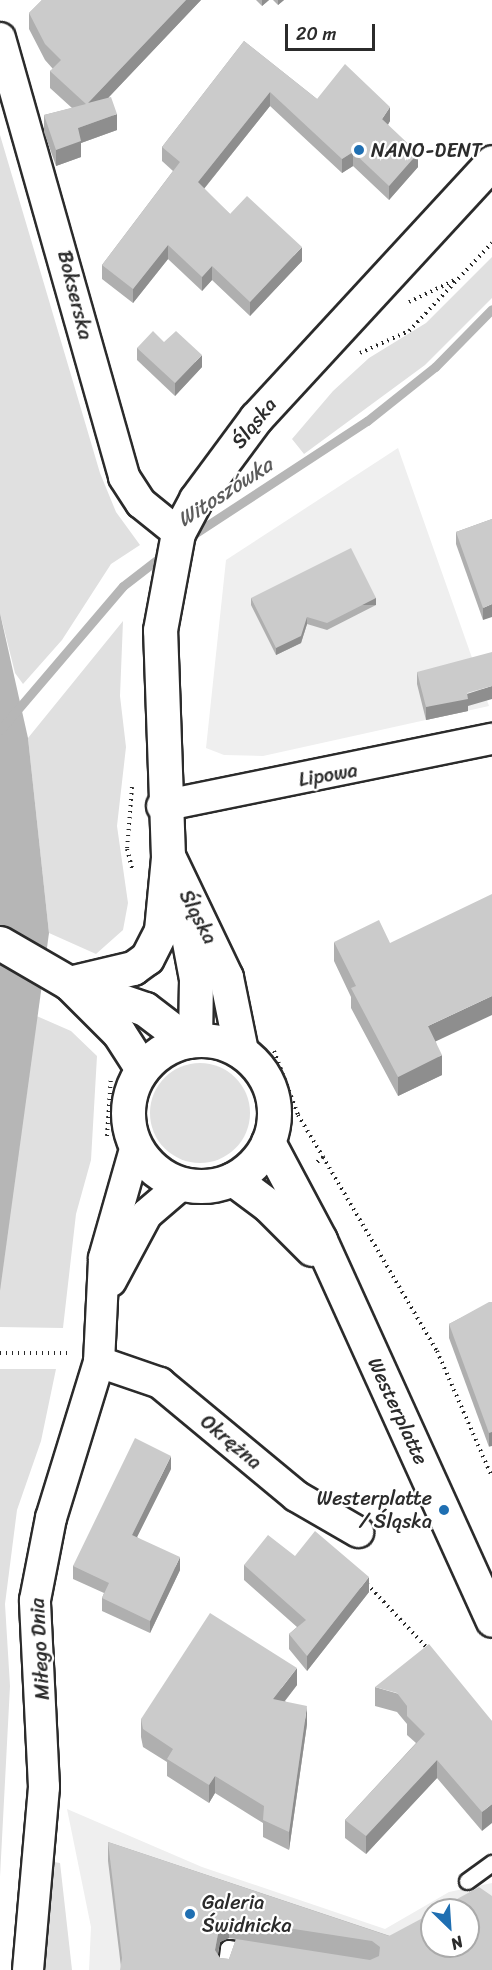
<!DOCTYPE html>
<meta charset="utf-8">
<style>
body{margin:0}
#map{position:relative;width:492px;height:1970px;overflow:hidden;background:#fff;font-family:Sriracha,sans-serif}
div>[style]{position:absolute}
[style*='--x']{left:calc(var(--x)*1px);top:calc(var(--y)*1px);width:calc(var(--w)*1px);rotate:calc(var(--a)*1deg)}
.built>*{inset:0;background:#efefef}
.green>*{inset:0;background:#e0e0e0}
.round{border-radius:50%}
.water>*{inset:0;background:#b6b6b6}
.stream>*{height:9px;margin:-4.5px;padding:0 4.5px;transform-origin:4.5px;border-radius:4.5px;background:#b6b6b6}
.path>*{height:4px;margin-top:-2px;transform-origin:0;background:repeating-linear-gradient(90deg,#2b2b2b 0 1.5px,transparent 0 6px)}
.roads{filter:drop-shadow(2px 0 #2b2b2b) drop-shadow(-2px 0 #2b2b2b) drop-shadow(0 2px #2b2b2b) drop-shadow(0 -2px #2b2b2b)}
.lane>*{height:15px;margin:-7.5px;padding:0 7.5px;transform-origin:7.5px;border-radius:7.5px;background:#fff}
.street>*{height:30px;margin:-15px;padding:0 15px;transform-origin:15px;border-radius:15px;background:#fff}
.secondary>*{height:33px;margin:-16.5px;padding:0 16.5px;transform-origin:16.5px;border-radius:16.5px;background:#fff}
.secondary>.ring{margin:-16.5px;padding:0;box-sizing:content-box;background:none;border:33px solid #fff;border-radius:50%}
.wall>*{inset:0;background:#afafaf}
.shaded-wall>*{inset:0;background:#8e8e8e;transform-origin:0 0}
.building>*{inset:0;background:#cbcbcb}
.dots>*{width:16px;height:16px;translate:-50% -50%;box-sizing:border-box;border:3px solid #fff;border-radius:50%}
span{translate:-50% -50%;white-space:nowrap;text-align:center;line-height:1.15;-webkit-text-stroke:4.5px #fff;paint-order:stroke}
.poi-label{font-size:20px;color:#2b2b2b}
.left{translate:0 -50%;text-align:left}
.right{translate:-100% -50%;text-align:right}
.street-label{font-size:20px;color:#2b2b2b}
.water-label{font-size:21px;color:#5c5c5c;font-style:italic}
.north{position:absolute;left:420px;top:1898px;width:60px;height:60px;box-sizing:border-box;background:#fff;border:2px solid #aaa;border-radius:50%;rotate:155deg;font-size:16px;font-weight:700;line-height:24px;text-align:center;color:#2b2b2b}
.north::after{content:'';display:block;margin:auto;width:21px;height:27px;background:#1f6fb2;clip-path:polygon(50% 0,100% 100%,50% 72%,0 100%)}
.scale{position:absolute;left:285px;top:24px;width:90px;height:27px;box-sizing:border-box;border:3px solid #2b2b2b;border-top:0;padding-left:8px;font-size:18px;line-height:21px;white-space:nowrap;color:#2b2b2b;-webkit-text-stroke:4px #fff;paint-order:stroke}
</style>
<div id="map">
<div class="built">
<i style="clip-path:polygon(398px 448px,489px 706px,263px 756px,224px 755px,206px 748px,226px 560px)"></i>
<i style="clip-path:polygon(evenodd,67px 1809px,202px 1867px,385px 1929px,449px 1892px,492px 1883px,492px 1970px,89px 1970px,91px 1927px,67px 1809px,432px 1910px,468px 1910px,468px 1946px,432px 1946px,432px 1910px)"></i>
</div>
<div class="green">
<i style="clip-path:polygon(0 135px,100px 473px,116px 512px,140px 545px,111px 564px,62px 640px,23px 684px,15px 673px,0 613px)"></i>
<i style="clip-path:polygon(492px 257px,492px 298px,425px 365px,304px 454px,292px 439px,333px 391px,369px 358px,426px 323px)"></i>
<i style="clip-path:polygon(123px 621px,120px 696px,126px 747px,117px 826px,128px 903px,123px 930px,96px 954px,49px 933px,28px 738px)"></i>
<i style="clip-path:polygon(0 1000px,71px 1031px,97px 1056px,91px 1160px,76px 1214px,63px 1328px,0 1327px)"></i>
<i class="round" style="left:150px;top:1063px;width:100px;height:100px"></i>
<i style="clip-path:polygon(0 1369px,56px 1369px,41px 1441px,17px 1510px,5px 1604px,10px 1686px,0 1877px)"></i>
<i style="clip-path:polygon(54px 1862px,60px 1863px,72px 1970px,45px 1970px)"></i>
</div>
<div class="water">
<i style="clip-path:polygon(0 613px,28px 738px,49px 933px,0 1291px)"></i>
</div>
<div class="stream">
<i style="--x:188;--y:538;--w:214;--a:-33.2"></i>
<i style="--x:367;--y:421;--w:87;--a:-38.5"></i>
<i style="--x:435;--y:367;--w:81;--a:-45.5"></i>
<i style="--x:0;--y:730;--w:189;--a:-49.5"></i>
<i style="--x:123;--y:586;--w:56;--a:-37.7"></i>
</div>
<div class="path">
<i style="--x:409;--y:302;--w:53;--a:-25.6"></i>
<i style="--x:360;--y:353;--w:54;--a:-24.2"></i>
<i style="--x:409;--y:331;--w:121;--a:-46.7"></i>
<i style="--x:132;--y:787;--w:62;--a:94.6"></i>
<i style="--x:127;--y:849;--w:23;--a:75"></i>
<i style="--x:274;--y:1051;--w:68;--a:69.4"></i>
<i style="--x:298;--y:1115;--w:49;--a:59.2"></i>
<i style="--x:323;--y:1157;--w:11;--a:139"></i>
<i style="--x:107;--y:1136;--w:58;--a:-86.1"></i>
<i style="--x:323;--y:1157;--w:225;--a:59.6"></i>
<i style="--x:437;--y:1351;--w:137;--a:66.4"></i>
<i style="--x:0;--y:1353;--w:71;--a:0"></i>
<i style="--x:367;--y:1584;--w:88;--a:46.8"></i>
</div>
<div class="roads">
<div class="lane">
<i style="--x:467;--y:1881;--w:31;--a:-36"></i>
<i style="--x:225;--y:1970;--w:22;--a:-82"></i>
<i style="--x:228;--y:1948;--w:24;--a:9"></i>
</div>
<div class="street">
<i style="--x:0;--y:38;--w:456;--a:74.2"></i>
<i style="--x:124;--y:477;--w:31;--a:57"></i>
<i style="--x:141;--y:503;--w:48;--a:39"></i>
<i style="--x:162;--y:806;--w:337;--a:-11.5"></i>
<i style="--x:111;--y:1281;--w:76;--a:-61.8"></i>
<i style="--x:147;--y:1214;--w:46;--a:-40.6"></i>
<i style="--x:99;--y:1362;--w:65;--a:19"></i>
<i style="--x:160;--y:1383;--w:177;--a:39.7"></i>
<i style="--x:296;--y:1496;--w:72;--a:30.1"></i>
<i style="--x:28;--y:1970;--w:184;--a:-85"></i>
<i style="--x:44;--y:1787;--w:187;--a:-92.8"></i>
<i style="--x:35;--y:1600;--w:84;--a:-79"></i>
<i style="--x:51;--y:1518;--w:163;--a:-72.9"></i>
<i style="--x:99;--y:1362;--w:104;--a:-87.2"></i>
<i style="--x:104;--y:1258;--w:116;--a:-74.1"></i>
</div>
<div class="secondary">
<i style="--x:169;--y:858;--w:132;--a:64.4"></i>
<i style="--x:226;--y:977;--w:76;--a:78.5"></i>
<i style="--x:183;--y:910;--w:70;--a:79.3"></i>
<i style="--x:196;--y:979;--w:61;--a:90.9"></i>
<i style="--x:0;--y:943;--w:80;--a:30.1"></i>
<i style="--x:69;--y:983;--w:80;--a:18.9"></i>
<i style="--x:145;--y:1009;--w:53;--a:37.3"></i>
<i style="--x:69;--y:983;--w:66;--a:-13.2"></i>
<i style="--x:133;--y:968;--w:17;--a:-36"></i>
<i style="--x:147;--y:958;--w:31;--a:-63"></i>
<i style="--x:161;--y:930;--w:73;--a:-84.5"></i>
<i style="--x:168;--y:857;--w:227;--a:-92"></i>
<i style="--x:160;--y:630;--w:99;--a:-79.5"></i>
<i style="--x:178;--y:533;--w:38;--a:-62"></i>
<i style="--x:196;--y:499;--w:101;--a:-53.5"></i>
<i style="--x:256;--y:418;--w:348;--a:-47.3"></i>
<i style="--x:70;--y:984;--w:69;--a:45"></i>
<i style="--x:119;--y:1033;--w:43;--a:57.4"></i>
<i class="ring" style="left:128px;top:1040px;width:113px;height:113px"></i>
<i style="--x:268;--y:1142;--w:111;--a:62"></i>
<i style="--x:320;--y:1240;--w:417;--a:65.6"></i>
<i style="--x:233;--y:1179;--w:44;--a:36.6"></i>
<i style="--x:268;--y:1205;--w:62;--a:45"></i>
</div>
</div>
<div class="wall">
<i style="clip-path:polygon(42px 0,201px 0,109px 97px,117px 130px,81px 143px,81px 157px,56px 166px,44px 132px,44px 115px,72px 108px,50px 88px,50px 71px,53px 69px,45px 60px,29px 29px,29px 13px)"></i>
<i style="clip-path:polygon(256px 0,269px 0,262px 6px)"></i>
<i style="clip-path:polygon(273px 0,284px 0,278px 5px)"></i>
<i style="clip-path:polygon(244px 41px,317px 99px,390px 121px,388px 125px,418px 167px,389px 200px,353px 166px,342px 173px,270px 106px,204px 189px,230px 214px,302px 261px,250px 316px,212px 280px,202px 291px,168px 259px,133px 303px,102px 279px,102px 265px,173px 171px,162px 161px,162px 147px)"></i>
<i style="clip-path:polygon(164px 342px,202px 367px,175px 396px,137px 360px,137px 348px)"></i>
<i style="clip-path:polygon(492px 519px,483px 620px,456px 544px,456px 532px)"></i>
<i style="clip-path:polygon(251px 598px,376px 605px,327px 630px,307px 624px,301px 643px,276px 655px,251px 605px)"></i>
<i style="clip-path:polygon(417px 672px,468px 706px,468px 711px,426px 720px,417px 684px)"></i>
<i style="clip-path:polygon(334px 942px,436px 1042px,442px 1075px,398px 1096px,351px 1008px,351px 997px,334px 961px)"></i>
<i style="clip-path:polygon(492px 1302px,492px 1446px,489px 1447px,449px 1338px,449px 1324px)"></i>
<i style="clip-path:polygon(171px 1469px,137px 1537px,180px 1570px,150px 1633px,102px 1611px,102px 1598px,104px 1593px,73px 1579px,73px 1566px)"></i>
<i style="clip-path:polygon(295px 1556px,369px 1592px,307px 1671px,289px 1649px,289px 1634px,297px 1627px,244px 1580px,244px 1565px)"></i>
<i style="clip-path:polygon(297px 1685px,285px 1701px,307px 1724px,289px 1850px,263px 1837px,263px 1823px,215px 1793px,209px 1803px,167px 1776px,167px 1762px,143px 1747px,141px 1737px,141px 1719px)"></i>
<i style="clip-path:polygon(375px 1687px,492px 1721px,482px 1831px,437px 1778px,366px 1854px,345px 1838px,345px 1820px,416px 1743px,407px 1735px,407px 1724px,397px 1712px,375px 1706px)"></i>
<i style="clip-path:polygon(evenodd,108px 1842px,492px 1970px,121px 1967px,108px 1861px,108px 1842px,229px 1938px,236px 1939px,229px 1959px,220px 1958px,218px 1955px,220px 1942px,229px 1938px)"></i>
</div>
<div class="shaded-wall">
<i style="clip-path:polygon(186px 0,201px 0,88px 119px,88px 103px)"></i>
<i style="clip-path:polygon(262px 0,269px 0,262px 6px)"></i>
<i style="clip-path:polygon(278px 0,284px 0,278px 5px)"></i>
<i style="clip-path:polygon(270px 92px,270px 106px,198px 196px,198px 182px)"></i>
<i style="clip-path:polygon(390px 107px,390px 121px,382px 133px,382px 119px)"></i>
<i style="clip-path:polygon(117px 114px,117px 130px,81px 143px,81px 157px,56px 166px,56px 150px,78px 128px)"></i>
<i style="clip-path:polygon(353px 152px,353px 166px,342px 173px,342px 159px)"></i>
<i style="clip-path:polygon(418px 153px,418px 167px,389px 200px,389px 186px)"></i>
<i style="clip-path:polygon(168px 245px,168px 259px,133px 303px,133px 289px)"></i>
<i style="clip-path:polygon(302px 247px,302px 261px,250px 316px,250px 302px)"></i>
<i style="clip-path:polygon(212px 266px,212px 280px,202px 291px,202px 277px)"></i>
<i style="clip-path:polygon(202px 355px,202px 367px,175px 396px,175px 383px)"></i>
<i style="left:376px;top:598px;width:7px;height:55px;rotate:90deg"></i>
<i style="clip-path:polygon(492px 604px,492px 617px,483px 620px,483px 608px)"></i>
<i style="clip-path:polygon(307px 617px,307px 624px,301px 643px,276px 655px,276px 648px)"></i>
<i style="clip-path:polygon(492px 686px,492px 699px,468px 706px,468px 711px,426px 720px,426px 707px)"></i>
<i style="clip-path:polygon(492px 996px,492px 1015px,428px 1045px,428px 1026px)"></i>
<i style="clip-path:polygon(442px 1055px,442px 1075px,398px 1096px,398px 1077px)"></i>
<i style="left:492px;top:1432px;width:14px;height:3px;rotate:90deg"></i>
<i style="clip-path:polygon(171px 1456px,171px 1469px,132px 1547px,132px 1535px)"></i>
<i style="clip-path:polygon(180px 1557px,180px 1570px,150px 1633px,150px 1621px)"></i>
<i style="clip-path:polygon(369px 1577px,369px 1592px,307px 1671px,307px 1656px)"></i>
<i style="clip-path:polygon(297px 1668px,297px 1685px,273px 1716px,273px 1699px)"></i>
<i style="clip-path:polygon(307px 1706px,307px 1724px,289px 1850px,289px 1832px)"></i>
<i style="clip-path:polygon(437px 1760px,437px 1778px,366px 1854px,366px 1836px)"></i>
<i style="clip-path:polygon(215px 1776px,215px 1793px,209px 1803px,209px 1785px)"></i>
<i style="clip-path:polygon(492px 1804px,492px 1823px,482px 1831px,482px 1812px)"></i>
<i style="clip-path:polygon(229px 1919px,229px 1938px,220px 1942px,215px 1969px,215px 1950px,220px 1923px)"></i>
</div>
<div class="building">
<i style="clip-path:polygon(42px 0,186px 0,88px 103px,111px 97px,117px 114px,78px 128px,81px 141px,56px 150px,44px 115px,86px 104px,50px 71px,61px 60px,45px 44px,29px 13px)"></i>
<i style="clip-path:polygon(244px 41px,317px 99px,345px 64px,390px 107px,382px 119px,418px 153px,389px 186px,353px 152px,342px 159px,270px 92px,198px 182px,230px 214px,247px 196px,302px 247px,250px 302px,212px 266px,202px 277px,168px 245px,133px 289px,102px 265px,180px 162px,162px 147px)"></i>
<i style="clip-path:polygon(153px 331px,164px 342px,176px 331px,202px 355px,175px 383px,137px 348px)"></i>
<i style="clip-path:polygon(492px 519px,492px 604px,483px 608px,456px 532px)"></i>
<i style="clip-path:polygon(351px 548px,376px 598px,327px 623px,307px 617px,301px 636px,276px 648px,251px 598px)"></i>
<i style="clip-path:polygon(492px 652px,492px 686px,467px 693px,468px 699px,426px 707px,417px 672px)"></i>
<i style="clip-path:polygon(492px 894px,492px 996px,428px 1026px,442px 1055px,398px 1077px,351px 988px,356px 986px,334px 942px,379px 920px,390px 943px)"></i>
<i style="clip-path:polygon(489px 1302px,492px 1302px,492px 1432px,489px 1433px,449px 1324px)"></i>
<i style="clip-path:polygon(135px 1438px,171px 1456px,132px 1535px,180px 1557px,150px 1621px,102px 1598px,109px 1583px,73px 1566px)"></i>
<i style="clip-path:polygon(315px 1531px,369px 1577px,307px 1656px,289px 1634px,306px 1620px,244px 1565px,268px 1535px,295px 1556px)"></i>
<i style="clip-path:polygon(210px 1613px,297px 1668px,273px 1699px,307px 1706px,289px 1832px,263px 1820px,264px 1806px,215px 1776px,209px 1785px,167px 1759px,173px 1749px,143px 1729px,141px 1719px)"></i>
<i style="clip-path:polygon(429px 1644px,492px 1721px,492px 1804px,482px 1812px,437px 1760px,366px 1836px,345px 1820px,425px 1734px,407px 1716px,407px 1706px,397px 1693px,375px 1687px)"></i>
<i style="clip-path:polygon(evenodd,108px 1842px,389px 1936px,432px 1913px,432px 1946px,468px 1946px,468px 1910px,437px 1910px,479px 1887px,492px 1896px,492px 1970px,120px 1970px,122px 1958px,108px 1842px,229px 1919px,372px 1941px,380px 1947px,379px 1956px,370px 1960px,236px 1939px,229px 1959px,220px 1958px,215px 1950px,220px 1923px,229px 1919px)"></i>
</div>
<div class="dots">
<i style="left:359px;top:150px;background:#1f6fb2"></i>
<i style="left:444px;top:1510px;background:#1f6fb2"></i>
<i style="left:190px;top:1914px;background:#1f6fb2"></i>
</div>
<div class="poi-label">
<span class="left" style="left:371px;top:150px">NANO-DENT</span>
<span class="right" style="left:432px;top:1510px">Westerplatte<br>/ Śląska</span>
<span class="left" style="left:202px;top:1914px">Galeria<br>Świdnicka</span>
</div>
<div class="street-label">
<span style="left:75px;top:295px;rotate:76deg">Bokserska</span>
<span style="left:254px;top:423px;rotate:-51deg">Śląska</span>
<span style="left:328px;top:775px;rotate:-10deg">Lipowa</span>
<span style="left:198px;top:917px;rotate:62deg">Śląska</span>
<span style="left:398px;top:1411px;rotate:65deg">Westerplatte</span>
<span style="left:231px;top:1442px;rotate:40deg">Okrężna</span>
<span style="left:40px;top:1649px;rotate:-93deg">Miłego Dnia</span>
</div>
<div class="water-label">
<span style="left:225px;top:492px;rotate:-33deg">Witoszówka</span>
</div>
<div class="north">N</div>
<div class="scale">20 m</div>
</div>
